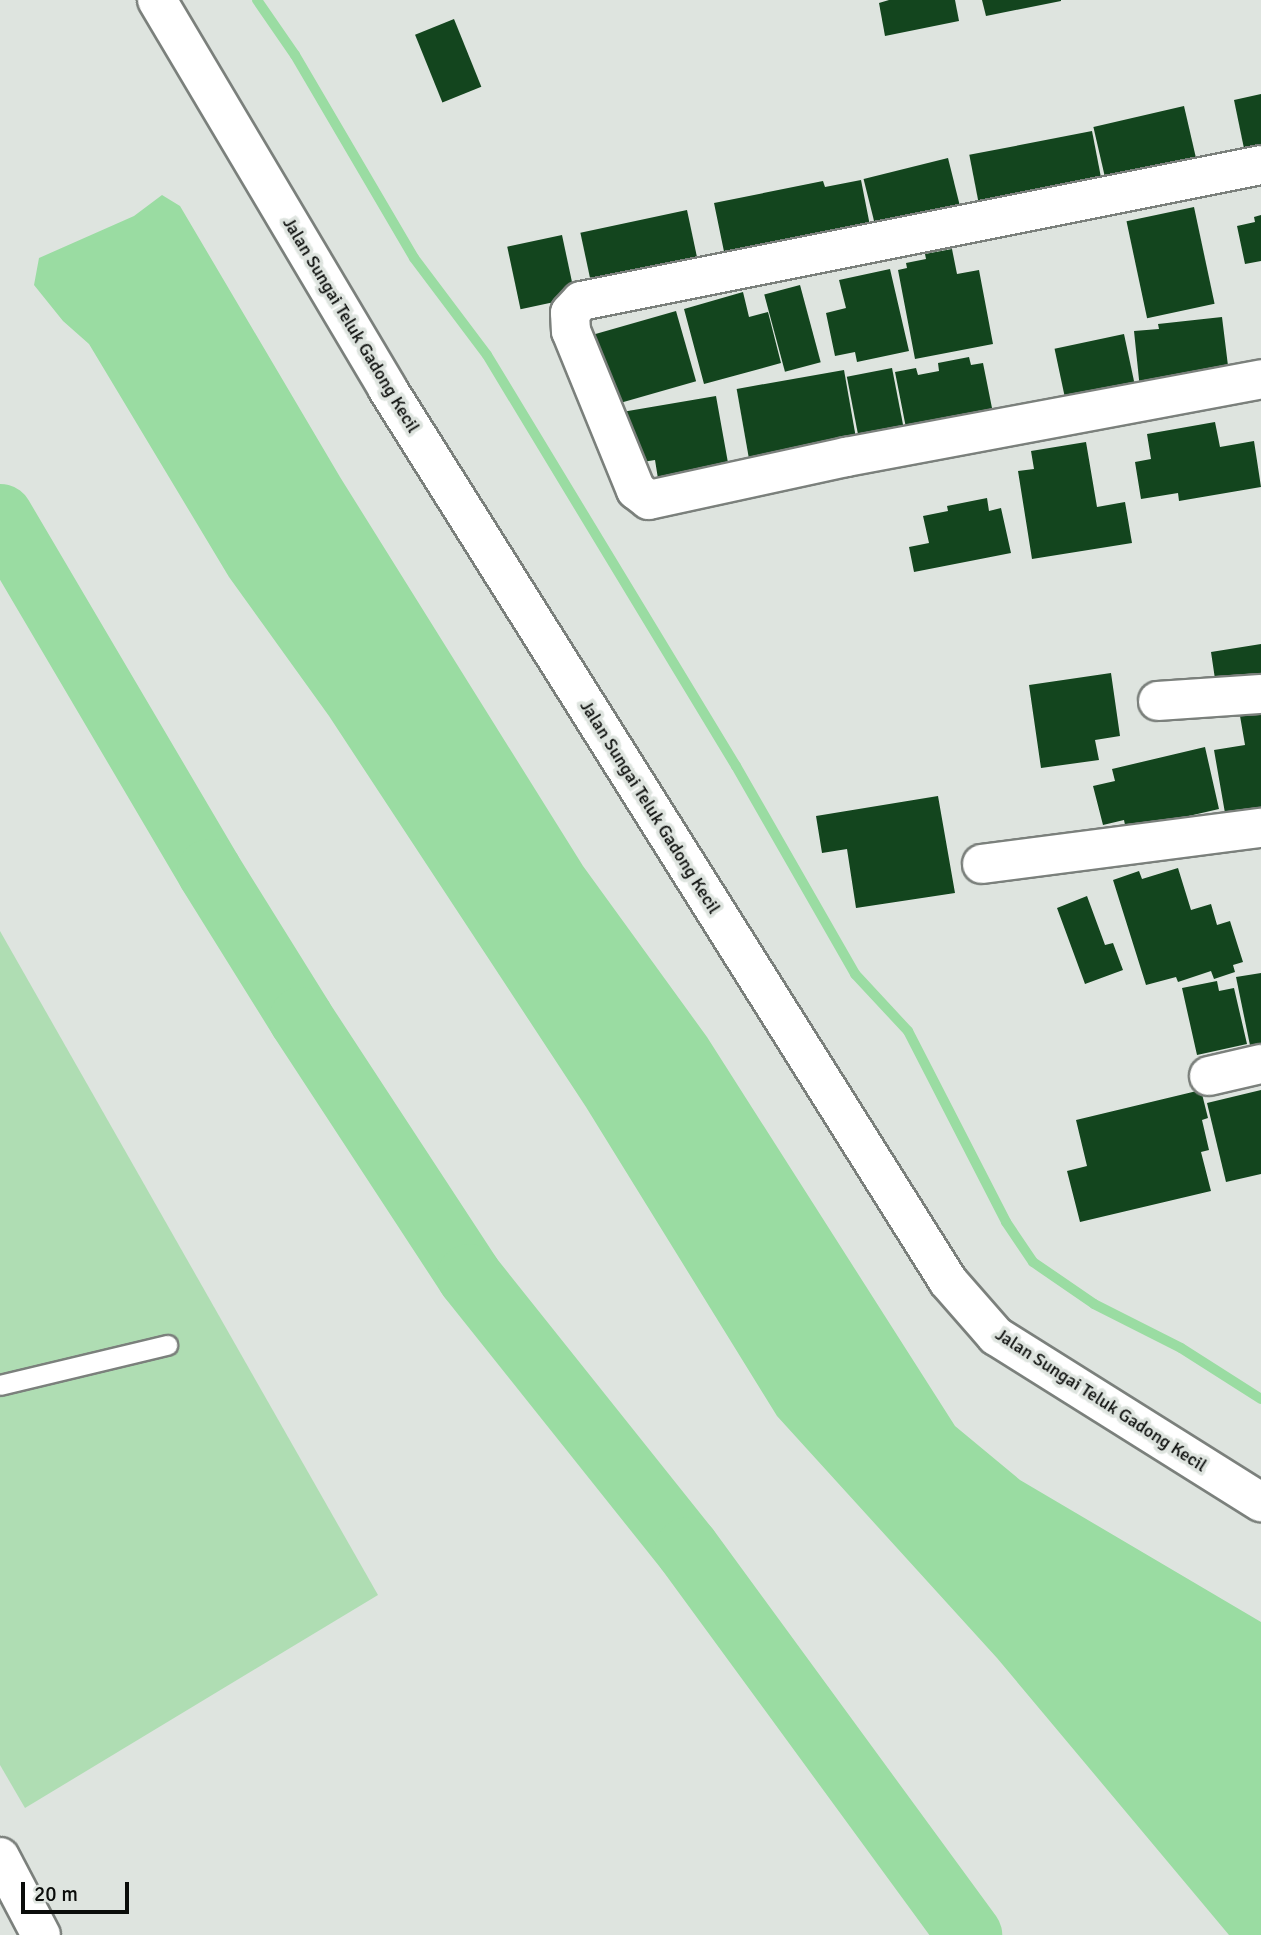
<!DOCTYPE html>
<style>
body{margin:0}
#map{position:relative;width:1261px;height:1935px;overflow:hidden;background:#dee4df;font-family:Signika,sans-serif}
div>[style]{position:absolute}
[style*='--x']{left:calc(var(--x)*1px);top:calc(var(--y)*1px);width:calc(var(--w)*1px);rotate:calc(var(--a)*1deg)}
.green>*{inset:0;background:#afddb3}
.water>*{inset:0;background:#9adca2}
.stream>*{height:10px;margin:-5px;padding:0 5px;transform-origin:5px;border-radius:5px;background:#9adca2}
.river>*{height:65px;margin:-32.5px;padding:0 32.5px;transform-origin:32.5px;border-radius:32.5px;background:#9adca2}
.building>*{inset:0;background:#13451e;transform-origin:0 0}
.roads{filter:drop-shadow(2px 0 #7b807c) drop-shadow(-2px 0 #7b807c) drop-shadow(0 2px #7b807c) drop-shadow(0 -2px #7b807c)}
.service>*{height:19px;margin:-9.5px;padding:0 9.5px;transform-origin:9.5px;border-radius:9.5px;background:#fff}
.minor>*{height:38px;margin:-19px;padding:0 19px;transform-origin:19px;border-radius:19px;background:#fff}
span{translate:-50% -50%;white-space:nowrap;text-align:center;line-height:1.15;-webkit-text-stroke:7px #dee4df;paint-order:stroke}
.street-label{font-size:18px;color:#0a0c0a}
.scale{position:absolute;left:21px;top:1882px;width:108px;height:32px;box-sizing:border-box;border:4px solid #0a0c0a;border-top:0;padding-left:9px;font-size:21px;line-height:24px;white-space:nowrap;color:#0a0c0a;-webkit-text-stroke:5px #dee4df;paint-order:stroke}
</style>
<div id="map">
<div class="green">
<i style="clip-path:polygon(0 931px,378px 1595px,25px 1808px,0 1765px)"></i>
</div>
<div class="water">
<i style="clip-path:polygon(162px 195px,180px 206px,340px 477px,583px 866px,707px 1037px,955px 1426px,1020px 1480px,1261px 1622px,1261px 1935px,1229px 1935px,997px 1658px,777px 1416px,586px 1107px,329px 716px,229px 577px,89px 344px,63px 321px,34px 285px,39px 258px,134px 216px)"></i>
</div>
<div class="stream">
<i style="--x:257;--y:0;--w:67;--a:55.4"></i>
<i style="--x:295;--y:55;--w:235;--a:59.6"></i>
<i style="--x:414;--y:258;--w:121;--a:53"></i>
<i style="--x:487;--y:355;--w:481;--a:58.8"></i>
<i style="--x:736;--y:766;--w:240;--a:60.2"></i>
<i style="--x:855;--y:974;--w:78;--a:47.1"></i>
<i style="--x:908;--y:1031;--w:215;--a:62.8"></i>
<i style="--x:1006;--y:1222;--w:48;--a:56"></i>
<i style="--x:1033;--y:1262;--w:74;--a:34.5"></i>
<i style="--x:1094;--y:1304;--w:97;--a:26.8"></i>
<i style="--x:1181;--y:1348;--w:95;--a:32.5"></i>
</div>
<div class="river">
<i style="--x:0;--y:516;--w:412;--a:59.5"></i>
<i style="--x:209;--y:871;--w:174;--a:58.1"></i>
<i style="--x:301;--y:1019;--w:307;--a:56.8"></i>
<i style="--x:469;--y:1276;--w:349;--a:51.4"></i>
<i style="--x:687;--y:1549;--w:478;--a:53.8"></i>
</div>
<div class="building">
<i style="clip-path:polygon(889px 0,955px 0,959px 21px,885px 36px,879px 3px)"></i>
<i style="clip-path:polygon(982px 0,1061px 0,1061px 1px,986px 16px)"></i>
<i style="left:454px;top:19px;width:73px;height:42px;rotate:68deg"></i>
<i style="clip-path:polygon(1261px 94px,1261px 161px,1247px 163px,1234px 100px)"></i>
<i style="left:1184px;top:106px;width:68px;height:93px;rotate:77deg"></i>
<i style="left:1092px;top:131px;width:60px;height:125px;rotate:79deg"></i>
<i style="left:948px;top:158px;width:63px;height:87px;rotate:76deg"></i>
<i style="clip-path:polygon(861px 180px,873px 241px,728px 271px,714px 203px,823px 181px,825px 187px)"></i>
<i style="left:1194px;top:207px;width:99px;height:69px;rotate:78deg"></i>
<i style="left:687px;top:210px;width:62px;height:109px;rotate:78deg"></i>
<i style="clip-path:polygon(1261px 215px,1261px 261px,1245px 264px,1237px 226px,1255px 222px,1254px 217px)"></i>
<i style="left:562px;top:235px;width:64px;height:56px;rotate:78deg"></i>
<i style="clip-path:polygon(952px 249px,957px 274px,979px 270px,993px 344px,915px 359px,898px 270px,907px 268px,906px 263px,926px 259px,925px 254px)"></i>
<i style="clip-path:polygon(890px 269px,909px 351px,857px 362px,855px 352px,835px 356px,826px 313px,846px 308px,839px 280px)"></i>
<i style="left:800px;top:285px;width:80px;height:37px;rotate:75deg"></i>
<i style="clip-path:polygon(743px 292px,749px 317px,768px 312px,781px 363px,704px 384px,684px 309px)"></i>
<i style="left:676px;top:311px;width:73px;height:91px;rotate:74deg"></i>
<i style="clip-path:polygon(1222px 317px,1230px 382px,1141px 399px,1134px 331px,1159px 329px,1158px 324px)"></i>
<i style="left:1124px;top:334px;width:59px;height:71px;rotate:78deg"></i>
<i style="clip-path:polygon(969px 357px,971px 365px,983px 363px,993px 413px,908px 438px,895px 372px,916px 368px,918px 375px,939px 371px,938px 363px)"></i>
<i style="left:892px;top:368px;width:62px;height:46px;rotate:79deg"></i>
<i style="left:844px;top:370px;width:72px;height:109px;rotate:80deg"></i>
<i style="clip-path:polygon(716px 396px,730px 474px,659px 485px,655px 460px,630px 464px,622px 412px)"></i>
<i style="clip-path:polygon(1215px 422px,1220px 447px,1254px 441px,1261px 487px,1179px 501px,1178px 493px,1141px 499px,1135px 462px,1151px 459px,1147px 434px)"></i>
<i style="clip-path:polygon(1086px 442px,1097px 507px,1125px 502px,1132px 543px,1032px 559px,1018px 471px,1034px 469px,1031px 451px)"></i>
<i style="clip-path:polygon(987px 498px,989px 511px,1001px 508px,1011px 553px,914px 572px,909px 547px,929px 543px,923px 516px,948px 511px,947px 506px)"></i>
<i style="clip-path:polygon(1261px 644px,1261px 702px,1234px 691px,1231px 676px,1215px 679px,1211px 652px)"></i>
<i style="clip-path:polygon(1111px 673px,1120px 736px,1095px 740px,1099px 760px,1041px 768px,1029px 685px)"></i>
<i style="clip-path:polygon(1261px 713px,1261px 830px,1229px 836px,1214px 750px,1245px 745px,1240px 716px)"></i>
<i style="clip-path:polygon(1205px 747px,1219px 809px,1154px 824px,1128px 840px,1124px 820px,1103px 825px,1093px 786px,1115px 781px,1112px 769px)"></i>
<i style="clip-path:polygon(938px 796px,955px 893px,856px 908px,847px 849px,822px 853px,816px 816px)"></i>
<i style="clip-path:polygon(1178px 868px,1191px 910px,1211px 904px,1217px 925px,1230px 921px,1243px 962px,1233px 965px,1235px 972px,1214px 979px,1211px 971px,1178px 982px,1176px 977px,1146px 985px,1113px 880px,1139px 871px,1142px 879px)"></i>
<i style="clip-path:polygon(1087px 896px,1105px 945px,1113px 943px,1123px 970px,1085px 984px,1057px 908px)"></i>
<i style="clip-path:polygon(1261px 973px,1261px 1053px,1252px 1055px,1236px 977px)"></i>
<i style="clip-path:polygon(1217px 981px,1219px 991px,1234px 988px,1247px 1044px,1197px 1055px,1182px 988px)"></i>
<i style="clip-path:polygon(1201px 1090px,1208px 1118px,1202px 1120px,1209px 1150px,1201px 1152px,1211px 1191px,1080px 1222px,1067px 1171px,1087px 1166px,1076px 1120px)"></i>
<i style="clip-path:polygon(1261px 1090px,1261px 1174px,1226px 1182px,1207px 1103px)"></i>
</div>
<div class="roads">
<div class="service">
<i style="--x:0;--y:1385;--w:172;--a:-13.5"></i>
</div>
<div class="minor">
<i style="--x:157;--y:0;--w:451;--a:59.3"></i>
<i style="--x:387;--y:388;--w:1055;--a:57.86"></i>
<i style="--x:948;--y:1281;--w:73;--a:48.9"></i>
<i style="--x:996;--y:1336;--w:313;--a:32.1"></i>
<i style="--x:1261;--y:165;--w:693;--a:168.69"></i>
<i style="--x:581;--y:301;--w:16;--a:133"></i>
<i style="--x:570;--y:313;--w:18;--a:87"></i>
<i style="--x:571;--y:331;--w:172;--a:67.8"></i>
<i style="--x:636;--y:490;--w:16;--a:38"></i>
<i style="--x:649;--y:500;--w:202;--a:-12.3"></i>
<i style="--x:846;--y:457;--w:422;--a:-10.6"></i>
<i style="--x:1158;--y:701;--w:103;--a:-3.9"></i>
<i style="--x:982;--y:864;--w:281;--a:-7.4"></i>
<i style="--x:1209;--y:1076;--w:53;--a:-13"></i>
<i style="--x:0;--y:1857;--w:88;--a:62.3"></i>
</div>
</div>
<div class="street-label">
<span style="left:351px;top:325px;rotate:59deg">Jalan Sungai Teluk Gadong Kecil</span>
<span style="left:650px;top:807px;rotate:58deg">Jalan Sungai Teluk Gadong Kecil</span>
<span style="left:1101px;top:1400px;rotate:33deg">Jalan Sungai Teluk Gadong Kecil</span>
</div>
<div class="scale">20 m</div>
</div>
